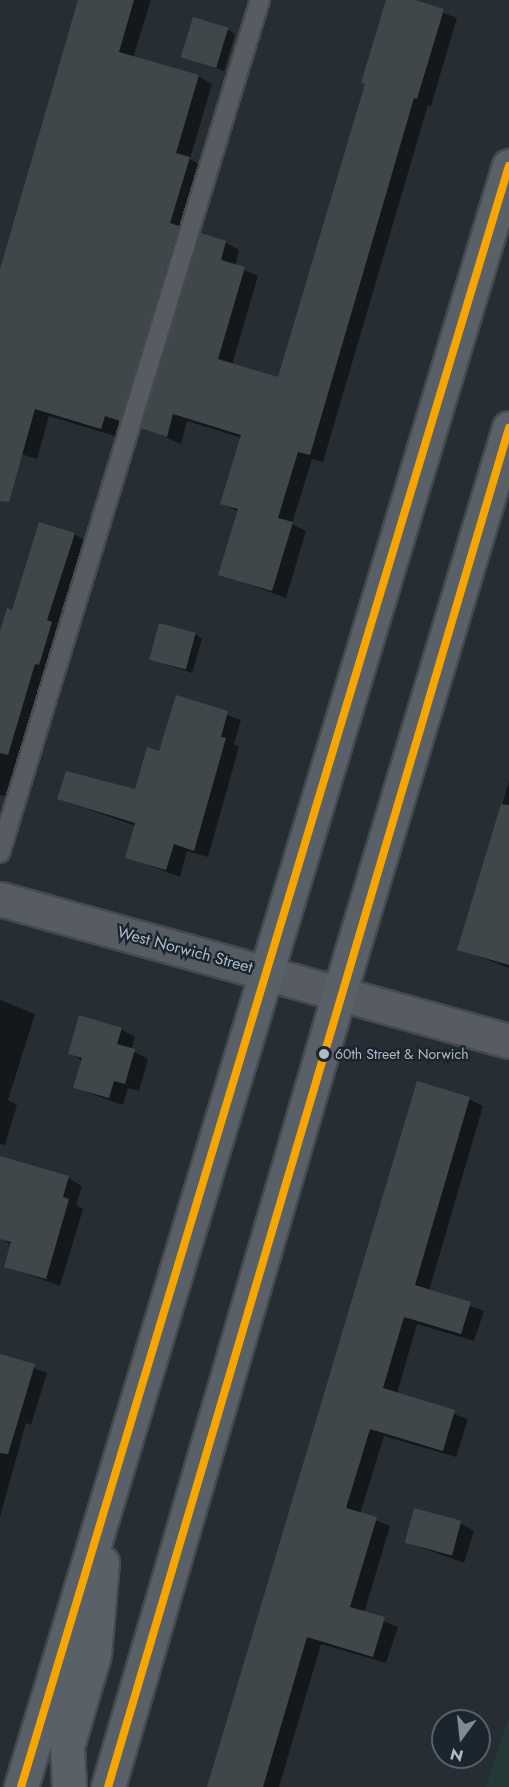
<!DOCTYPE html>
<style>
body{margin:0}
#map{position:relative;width:509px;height:1787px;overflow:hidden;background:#272e33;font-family:Jost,sans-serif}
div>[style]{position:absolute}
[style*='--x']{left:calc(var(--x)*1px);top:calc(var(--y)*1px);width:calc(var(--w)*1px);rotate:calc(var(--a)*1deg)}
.green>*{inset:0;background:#243a39}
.shadow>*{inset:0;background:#0007}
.building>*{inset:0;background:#40474b;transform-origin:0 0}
.roads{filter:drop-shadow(2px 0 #444a4e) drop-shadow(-2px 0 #444a4e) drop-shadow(0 2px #444a4e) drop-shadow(0 -2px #444a4e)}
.lane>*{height:18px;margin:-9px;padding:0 9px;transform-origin:9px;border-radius:9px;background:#565c62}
.street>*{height:33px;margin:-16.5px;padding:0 16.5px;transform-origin:16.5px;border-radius:16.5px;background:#565c62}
.secondary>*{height:33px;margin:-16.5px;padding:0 16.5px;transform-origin:16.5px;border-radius:16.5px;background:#5a6067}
.bus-1>*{height:8px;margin:-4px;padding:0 4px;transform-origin:4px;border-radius:4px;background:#f7a600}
.dots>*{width:16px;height:16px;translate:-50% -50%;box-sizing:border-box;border:3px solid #1a252e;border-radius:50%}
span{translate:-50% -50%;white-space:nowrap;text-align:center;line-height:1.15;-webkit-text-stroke:4.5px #1a252e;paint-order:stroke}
.bus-label{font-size:14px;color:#afbbc6}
.left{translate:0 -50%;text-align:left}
.street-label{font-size:16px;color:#afbbc6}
.north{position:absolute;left:431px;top:1709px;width:60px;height:60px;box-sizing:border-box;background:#1a252e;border:2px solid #56616b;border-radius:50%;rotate:195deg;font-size:16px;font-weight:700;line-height:24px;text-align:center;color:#afbbc6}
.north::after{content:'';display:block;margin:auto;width:21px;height:27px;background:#7f8a93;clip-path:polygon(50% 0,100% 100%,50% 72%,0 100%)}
</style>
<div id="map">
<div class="green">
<i style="clip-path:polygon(509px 1717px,509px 1787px,486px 1787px)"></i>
</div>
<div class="shadow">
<i style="clip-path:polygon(80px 0,151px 0,133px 58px,198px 76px,212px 84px,190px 159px,203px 167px,134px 427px,119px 422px,115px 436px,49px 416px,37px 459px,11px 451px,0 485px,0 274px)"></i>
<i style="clip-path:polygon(387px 0,410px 0,457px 18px,431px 106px,428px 105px,323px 462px,312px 459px,292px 524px,306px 531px,286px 598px,220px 574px,239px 512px,221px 503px,242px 438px,187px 421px,181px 444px,143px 427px,225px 242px,239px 250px,235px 266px,258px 276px,232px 365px,279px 379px,367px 85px)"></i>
<i style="clip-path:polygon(227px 29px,235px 34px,224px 71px,182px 57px)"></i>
<i style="clip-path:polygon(74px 534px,84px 540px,57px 626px,61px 628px,48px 669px,45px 668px,7px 797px,0 795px,0 635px,13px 612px)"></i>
<i style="clip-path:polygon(195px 634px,202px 639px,192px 673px,150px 659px)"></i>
<i style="clip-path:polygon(177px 697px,241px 720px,234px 744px,239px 747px,208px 857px,187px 851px,180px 877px,127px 857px,136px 826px,59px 799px,136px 791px,160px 753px)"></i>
<i style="clip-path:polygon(509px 781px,509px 968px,459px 949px)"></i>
<i style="clip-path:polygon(0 1000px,35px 1014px,8px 1100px,17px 1105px,5px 1145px,0 1144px)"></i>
<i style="clip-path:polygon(121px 1029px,135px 1037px,131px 1050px,148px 1059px,139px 1091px,128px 1088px,123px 1105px,74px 1088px,83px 1061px,69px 1053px)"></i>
<i style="clip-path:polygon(469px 1099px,483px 1106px,429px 1291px,484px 1311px,474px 1341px,417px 1324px,397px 1394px,468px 1419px,456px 1457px,384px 1436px,360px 1514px,390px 1526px,364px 1613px,398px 1627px,386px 1663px,321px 1644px,279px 1787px,208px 1787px)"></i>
<i style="clip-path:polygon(68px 1178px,82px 1186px,76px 1205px,83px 1209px,60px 1286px,6px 1266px,12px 1245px,0 1238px,0 1226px)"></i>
<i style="clip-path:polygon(0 1355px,47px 1373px,31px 1425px,26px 1423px,0 1517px)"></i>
<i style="clip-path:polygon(460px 1523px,474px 1531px,464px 1563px,405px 1542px)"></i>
</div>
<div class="building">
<i style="clip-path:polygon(78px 0,134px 0,119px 52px,199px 75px,176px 153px,190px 157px,170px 223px,179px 226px,120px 421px,105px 416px,101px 429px,35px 409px,9px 502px,0 501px,0 269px)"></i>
<i style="clip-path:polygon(386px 0,415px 0,444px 9px,417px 99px,414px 98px,310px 455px,298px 452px,278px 518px,293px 522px,272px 591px,218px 575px,238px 509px,220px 504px,241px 435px,173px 414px,167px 437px,141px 428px,201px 233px,226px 241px,221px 260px,245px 267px,218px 359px,278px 377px,365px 84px,361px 83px)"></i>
<i style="left:193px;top:17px;width:37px;height:42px;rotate:17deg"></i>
<i style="clip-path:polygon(39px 522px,75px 533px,47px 620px,52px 622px,39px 665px,35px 664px,8px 755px,0 753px,0 631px,7px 608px,12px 610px)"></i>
<i style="left:159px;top:623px;width:38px;height:38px;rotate:15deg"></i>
<i style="clip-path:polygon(176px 695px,228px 711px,221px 737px,226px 738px,194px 851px,174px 844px,166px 870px,125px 858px,135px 823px,57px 799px,66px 771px,135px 789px,147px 747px,159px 751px)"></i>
<i style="clip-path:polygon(501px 804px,509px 805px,509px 965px,457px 950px)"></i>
<i style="clip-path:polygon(79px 1015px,122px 1028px,117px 1044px,135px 1049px,125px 1084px,114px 1081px,109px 1098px,73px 1088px,82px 1058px,68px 1054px)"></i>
<i style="clip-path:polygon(417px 1081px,470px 1097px,415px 1285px,471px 1302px,461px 1334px,404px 1317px,383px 1388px,455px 1410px,443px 1451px,370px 1429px,346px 1508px,377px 1517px,350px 1607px,385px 1617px,373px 1657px,307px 1637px,263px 1787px,207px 1787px)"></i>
<i style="clip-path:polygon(0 1156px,69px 1176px,63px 1197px,69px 1199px,46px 1279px,4px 1267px,11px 1242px,0 1239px)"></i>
<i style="clip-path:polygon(0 1354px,35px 1364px,8px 1454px,0 1453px)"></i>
<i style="left:414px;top:1508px;width:49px;height:36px;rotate:15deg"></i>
</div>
<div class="roads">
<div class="lane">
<i style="--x:0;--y:853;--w:892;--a:-73.05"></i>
</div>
<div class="street">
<i style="--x:0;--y:899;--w:528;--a:15.59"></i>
</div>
<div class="secondary">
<i style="--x:21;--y:1787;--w:1693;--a:-73.25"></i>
<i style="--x:69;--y:1787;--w:41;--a:-92.8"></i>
<i style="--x:67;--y:1746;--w:96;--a:-73.6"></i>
<i style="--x:94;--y:1654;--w:92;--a:-85"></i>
<i style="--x:108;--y:1787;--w:826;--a:-73.76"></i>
<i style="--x:339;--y:994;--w:591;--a:-73.28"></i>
</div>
</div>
<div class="bus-1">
<i style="--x:21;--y:1787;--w:1693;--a:-73.25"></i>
<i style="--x:108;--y:1787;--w:1417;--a:-73.56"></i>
</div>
<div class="dots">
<i style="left:324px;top:1054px;background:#afbbc6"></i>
</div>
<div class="bus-label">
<span class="left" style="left:335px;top:1054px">60th Street &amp; Norwich</span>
</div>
<div class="street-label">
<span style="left:185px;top:950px;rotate:15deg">West Norwich Street</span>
</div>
<div class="north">N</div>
</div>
